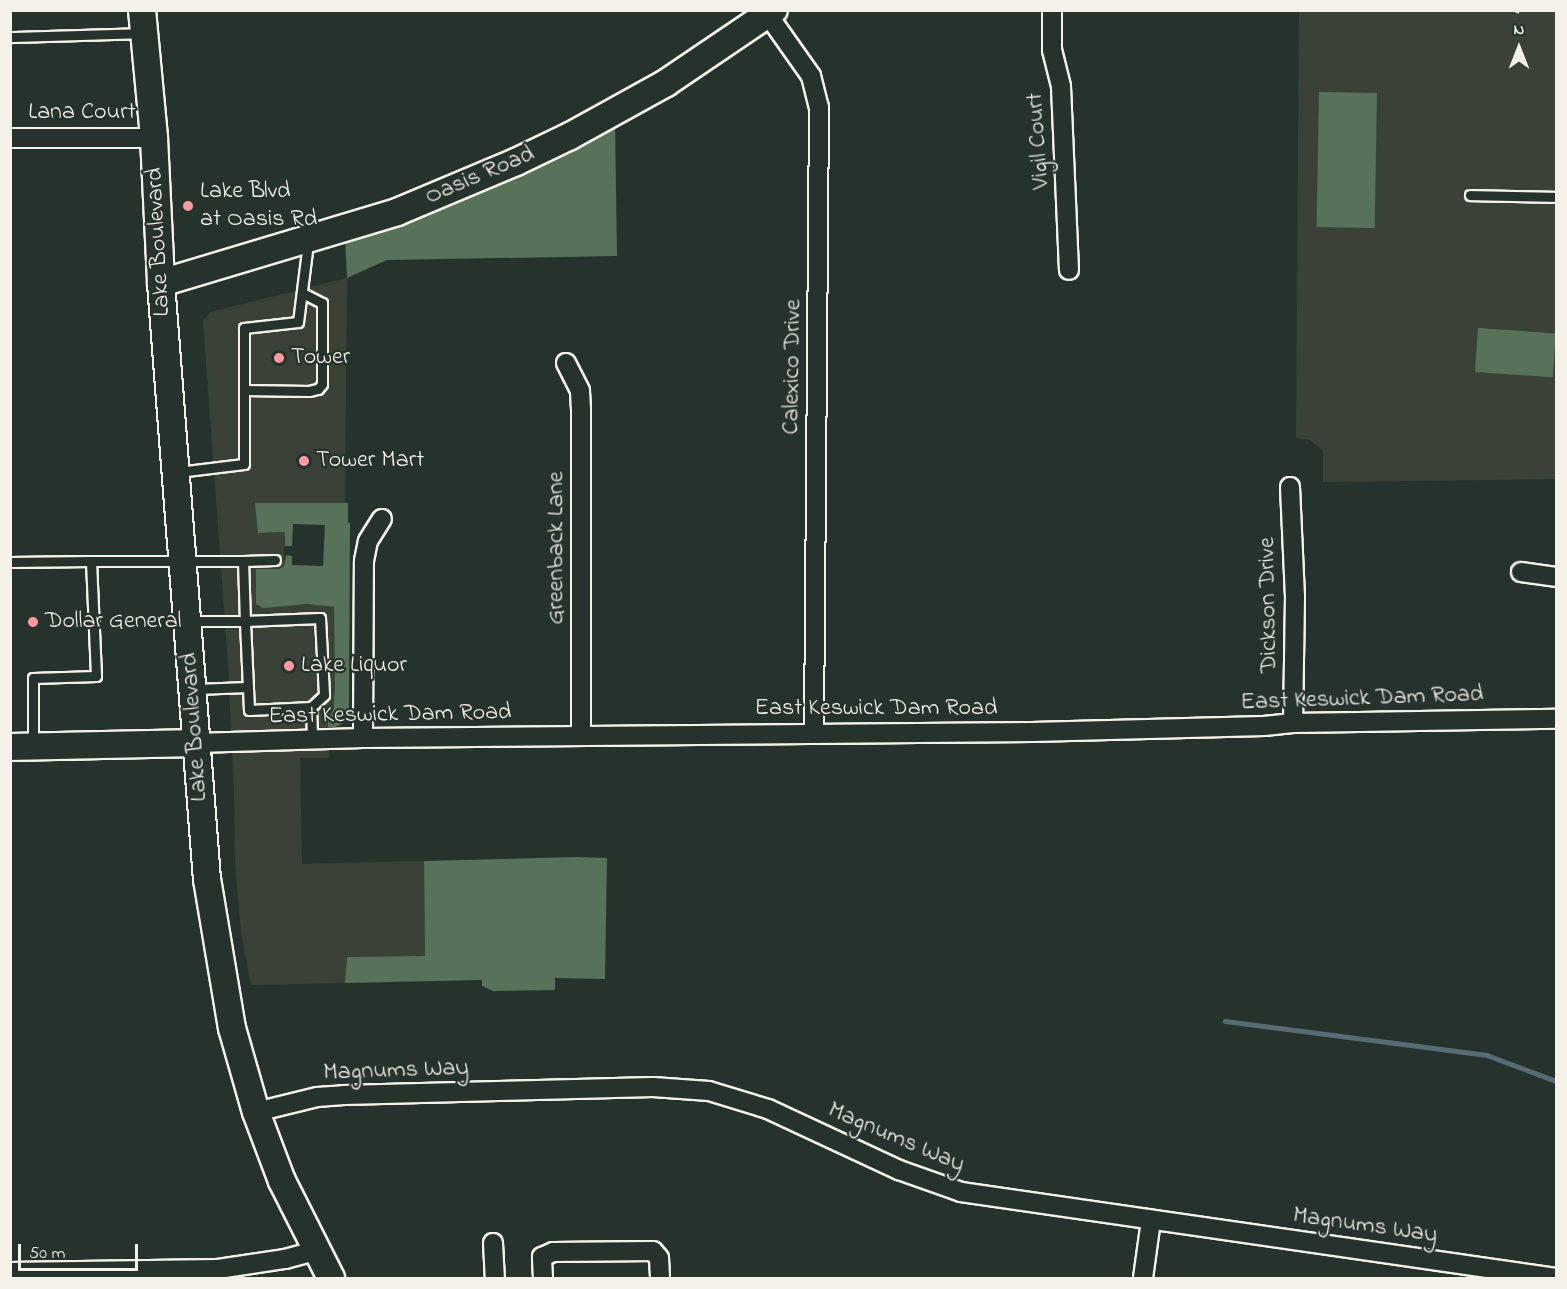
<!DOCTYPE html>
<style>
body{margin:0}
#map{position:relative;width:1567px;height:1289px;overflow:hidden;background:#26332d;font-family:"Indie Flower",sans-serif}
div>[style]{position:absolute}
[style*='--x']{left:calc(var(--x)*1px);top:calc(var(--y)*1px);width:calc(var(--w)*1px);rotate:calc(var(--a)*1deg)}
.built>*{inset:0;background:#3a4238}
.green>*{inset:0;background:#577259;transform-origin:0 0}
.stream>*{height:4.5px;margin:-2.25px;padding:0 2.25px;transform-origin:2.25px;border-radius:2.25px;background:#566b74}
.path>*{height:3px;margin-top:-1.5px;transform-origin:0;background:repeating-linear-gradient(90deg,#f4f1e8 0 4.5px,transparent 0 9px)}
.roads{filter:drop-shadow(2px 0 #f4f1e8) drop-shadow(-2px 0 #f4f1e8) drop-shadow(0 2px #f4f1e8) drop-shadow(0 -2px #f4f1e8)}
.lane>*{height:9px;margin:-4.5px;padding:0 4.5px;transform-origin:4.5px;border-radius:4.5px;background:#26332d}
.street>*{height:18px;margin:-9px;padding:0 9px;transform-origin:9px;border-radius:9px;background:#26332d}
.secondary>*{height:26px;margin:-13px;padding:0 13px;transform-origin:13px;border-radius:13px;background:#26332d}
.dots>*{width:16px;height:16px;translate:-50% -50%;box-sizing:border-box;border:3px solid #26332d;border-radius:50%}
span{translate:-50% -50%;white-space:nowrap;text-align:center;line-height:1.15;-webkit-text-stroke:4.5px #26332d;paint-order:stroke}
.street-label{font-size:24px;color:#f4f1e8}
.poi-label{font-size:24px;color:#f4f1e8}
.left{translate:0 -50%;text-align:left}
.frame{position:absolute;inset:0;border:12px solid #f4f1e8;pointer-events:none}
.north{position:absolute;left:1489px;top:18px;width:60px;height:60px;-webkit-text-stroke:4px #26332d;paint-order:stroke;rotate:0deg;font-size:16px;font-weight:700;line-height:24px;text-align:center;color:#f4f1e8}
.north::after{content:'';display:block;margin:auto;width:21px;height:27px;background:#f4f1e8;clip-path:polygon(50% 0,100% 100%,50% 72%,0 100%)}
.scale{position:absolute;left:18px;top:1244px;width:120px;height:27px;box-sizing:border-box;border:3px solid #f4f1e8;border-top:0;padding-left:8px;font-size:18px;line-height:21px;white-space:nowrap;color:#f4f1e8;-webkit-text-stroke:4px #26332d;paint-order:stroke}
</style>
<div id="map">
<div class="built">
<i style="clip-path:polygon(1299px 11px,1556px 11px,1556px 479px,1323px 482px,1323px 451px,1310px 440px,1296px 438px)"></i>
<i style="clip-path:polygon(347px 278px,345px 503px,256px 503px,258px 533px,285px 532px,284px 566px,279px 569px,256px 569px,257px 607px,307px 604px,334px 607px,335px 688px,333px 711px,328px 720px,329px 758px,300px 758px,302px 864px,424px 861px,425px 956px,347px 957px,345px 983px,251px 985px,241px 933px,235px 863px,234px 791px,228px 664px,203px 321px,211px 312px)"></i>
</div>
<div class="green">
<i style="left:1319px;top:92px;width:58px;height:135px;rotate:1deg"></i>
<i style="clip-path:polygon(615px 124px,617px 256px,387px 260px,347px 278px,345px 238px)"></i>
<i style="left:1478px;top:328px;width:78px;height:44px;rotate:4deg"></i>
<i style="clip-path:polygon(255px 503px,348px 503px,348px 523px,350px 523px,349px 713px,342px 724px,335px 727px,328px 728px,328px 720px,333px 711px,335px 688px,334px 607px,307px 604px,263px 608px,256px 604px,256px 569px,279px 569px,284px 566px,286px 555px,292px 556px,292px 565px,323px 566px,325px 525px,293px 524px,292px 546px,285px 546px,285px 532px,258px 533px)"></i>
<i style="clip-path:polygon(576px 857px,607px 858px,605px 979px,555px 978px,555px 990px,493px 991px,482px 986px,482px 980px,345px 983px,347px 957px,425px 956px,424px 861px)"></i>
</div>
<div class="stream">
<i style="--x:1225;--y:1021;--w:264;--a:7.4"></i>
<i style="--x:1487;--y:1055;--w:74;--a:20.6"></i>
</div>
<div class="path">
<i style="--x:1515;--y:10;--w:5;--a:22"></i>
</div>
<div class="roads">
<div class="lane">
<i style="--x:10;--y:37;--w:132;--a:-1.7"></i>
<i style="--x:1470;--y:195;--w:86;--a:1.3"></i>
<i style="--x:244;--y:390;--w:65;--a:0.9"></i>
<i style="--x:309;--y:391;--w:9;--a:-13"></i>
<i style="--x:318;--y:389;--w:6;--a:-51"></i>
<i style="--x:322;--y:384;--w:81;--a:-90"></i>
<i style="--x:322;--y:303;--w:22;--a:-153"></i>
<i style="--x:178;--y:472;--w:66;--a:-6.9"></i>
<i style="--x:244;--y:464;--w:136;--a:-90"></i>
<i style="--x:244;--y:328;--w:54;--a:-6.3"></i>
<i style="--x:298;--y:322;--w:80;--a:-82.8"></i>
<i style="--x:91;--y:561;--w:152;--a:0"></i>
<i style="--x:10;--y:562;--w:81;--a:-0.7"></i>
<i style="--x:91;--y:561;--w:115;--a:87.5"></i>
<i style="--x:96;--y:676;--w:63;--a:178.2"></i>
<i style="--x:33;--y:678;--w:66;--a:90"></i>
<i style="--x:189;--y:621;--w:56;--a:0"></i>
<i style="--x:245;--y:621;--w:75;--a:-2.3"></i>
<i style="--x:320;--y:618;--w:77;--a:87"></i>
<i style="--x:324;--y:695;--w:18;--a:137"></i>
<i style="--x:311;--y:707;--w:62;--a:177.2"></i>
<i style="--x:249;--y:710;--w:89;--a:-92.6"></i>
<i style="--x:245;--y:621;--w:60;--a:-91.9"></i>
<i style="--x:243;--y:561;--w:32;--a:-2"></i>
<i style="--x:195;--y:689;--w:53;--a:-2.2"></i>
<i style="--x:311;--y:707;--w:33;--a:88"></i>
</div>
<div class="street">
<i style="--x:1052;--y:10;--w:40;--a:90"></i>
<i style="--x:1052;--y:50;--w:38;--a:76"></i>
<i style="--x:1061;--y:87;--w:183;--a:87.5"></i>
<i style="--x:768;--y:15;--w:75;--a:54.8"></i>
<i style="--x:811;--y:76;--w:32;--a:76"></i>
<i style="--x:819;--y:107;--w:626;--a:90.46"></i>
<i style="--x:10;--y:138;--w:144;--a:0"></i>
<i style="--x:566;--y:363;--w:31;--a:63"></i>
<i style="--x:580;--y:391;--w:18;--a:87"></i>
<i style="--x:581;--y:409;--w:327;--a:90"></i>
<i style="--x:1290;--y:487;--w:110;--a:87.4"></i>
<i style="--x:1295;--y:597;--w:126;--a:90.9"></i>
<i style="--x:1521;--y:572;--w:35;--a:8"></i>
<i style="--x:363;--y:738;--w:177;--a:-89.7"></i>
<i style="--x:364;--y:561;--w:20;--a:-79"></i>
<i style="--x:368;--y:541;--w:26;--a:-58"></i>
<i style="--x:196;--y:743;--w:167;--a:-1.7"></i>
<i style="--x:363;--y:738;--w:669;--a:-0.51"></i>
<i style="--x:1032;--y:732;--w:232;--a:-1.5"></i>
<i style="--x:1264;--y:726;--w:29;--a:-6"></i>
<i style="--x:1293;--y:723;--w:263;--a:-0.9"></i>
<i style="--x:256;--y:1112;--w:63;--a:-13.8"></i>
<i style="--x:317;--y:1097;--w:27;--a:-4"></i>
<i style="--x:344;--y:1095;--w:309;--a:-1.5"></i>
<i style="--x:653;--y:1087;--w:56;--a:4.1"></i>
<i style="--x:709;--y:1091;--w:62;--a:17"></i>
<i style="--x:768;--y:1109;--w:145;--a:25"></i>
<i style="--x:899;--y:1170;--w:66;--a:19.5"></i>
<i style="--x:961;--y:1192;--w:601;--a:8.22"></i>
<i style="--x:493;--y:1243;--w:35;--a:87"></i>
<i style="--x:10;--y:1272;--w:208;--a:-0.8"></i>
<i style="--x:218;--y:1269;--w:68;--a:-8.5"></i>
<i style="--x:285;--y:1259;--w:31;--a:-15"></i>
<i style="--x:543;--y:1278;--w:21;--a:-93"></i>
<i style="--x:542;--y:1257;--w:12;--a:-24"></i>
<i style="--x:553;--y:1252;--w:100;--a:-0.6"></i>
<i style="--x:653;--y:1251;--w:9;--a:49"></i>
<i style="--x:659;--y:1258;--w:20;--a:87"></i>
<i style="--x:1143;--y:1278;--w:59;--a:-82.1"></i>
</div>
<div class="secondary">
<i style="--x:142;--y:10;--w:129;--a:84.6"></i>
<i style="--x:154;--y:138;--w:145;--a:87.2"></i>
<i style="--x:161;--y:283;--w:598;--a:85.59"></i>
<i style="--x:207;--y:879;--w:151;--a:80.5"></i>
<i style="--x:232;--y:1028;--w:87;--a:74.1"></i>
<i style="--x:256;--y:1112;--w:74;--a:69.4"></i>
<i style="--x:282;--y:1181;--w:109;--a:63.2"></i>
<i style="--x:161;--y:283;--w:246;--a:-16.7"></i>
<i style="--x:397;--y:212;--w:129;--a:-22.8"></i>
<i style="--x:516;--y:162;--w:60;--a:-25.7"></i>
<i style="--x:570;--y:136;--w:110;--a:-28.9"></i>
<i style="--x:666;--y:83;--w:130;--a:-34.1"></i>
<i style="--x:10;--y:747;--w:186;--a:-1.2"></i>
</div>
</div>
<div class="dots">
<i style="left:188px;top:206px;background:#ff9aa2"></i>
<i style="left:279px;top:358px;background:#ff9aa2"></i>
<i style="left:304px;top:461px;background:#ff9aa2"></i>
<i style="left:33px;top:622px;background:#ff9aa2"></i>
<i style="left:289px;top:666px;background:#ff9aa2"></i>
</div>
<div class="street-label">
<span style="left:82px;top:113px">Lana Court</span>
<span style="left:1039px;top:141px;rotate:-94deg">Vigil Court</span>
<span style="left:480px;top:176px;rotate:-23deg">Oasis Road</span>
<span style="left:159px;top:242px;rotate:-93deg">Lake Boulevard</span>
<span style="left:793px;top:367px;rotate:-89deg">Calexico Drive</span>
<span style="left:557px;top:548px;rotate:-90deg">Greenback Lane</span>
<span style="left:1269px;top:605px;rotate:-91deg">Dickson Drive</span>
<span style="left:1362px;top:699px;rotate:-2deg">East Keswick Dam Road</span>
<span style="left:876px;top:709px">East Keswick Dam Road</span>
<span style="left:390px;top:715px;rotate:-1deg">East Keswick Dam Road</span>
<span style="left:195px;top:727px;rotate:-94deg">Lake Boulevard</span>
<span style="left:396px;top:1071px;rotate:-2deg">Magnums Way</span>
<span style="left:896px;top:1138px;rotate:23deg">Magnums Way</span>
<span style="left:1365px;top:1226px;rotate:8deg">Magnums Way</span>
</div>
<div class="poi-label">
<span class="left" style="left:200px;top:206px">Lake Blvd<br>at Oasis Rd</span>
<span class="left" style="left:291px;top:358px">Tower</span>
<span class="left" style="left:316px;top:461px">Tower Mart</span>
<span class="left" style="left:45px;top:622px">Dollar General</span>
<span class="left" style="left:301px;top:666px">Lake Liquor</span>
</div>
<div class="frame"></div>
<div class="north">N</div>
<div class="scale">50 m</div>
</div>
